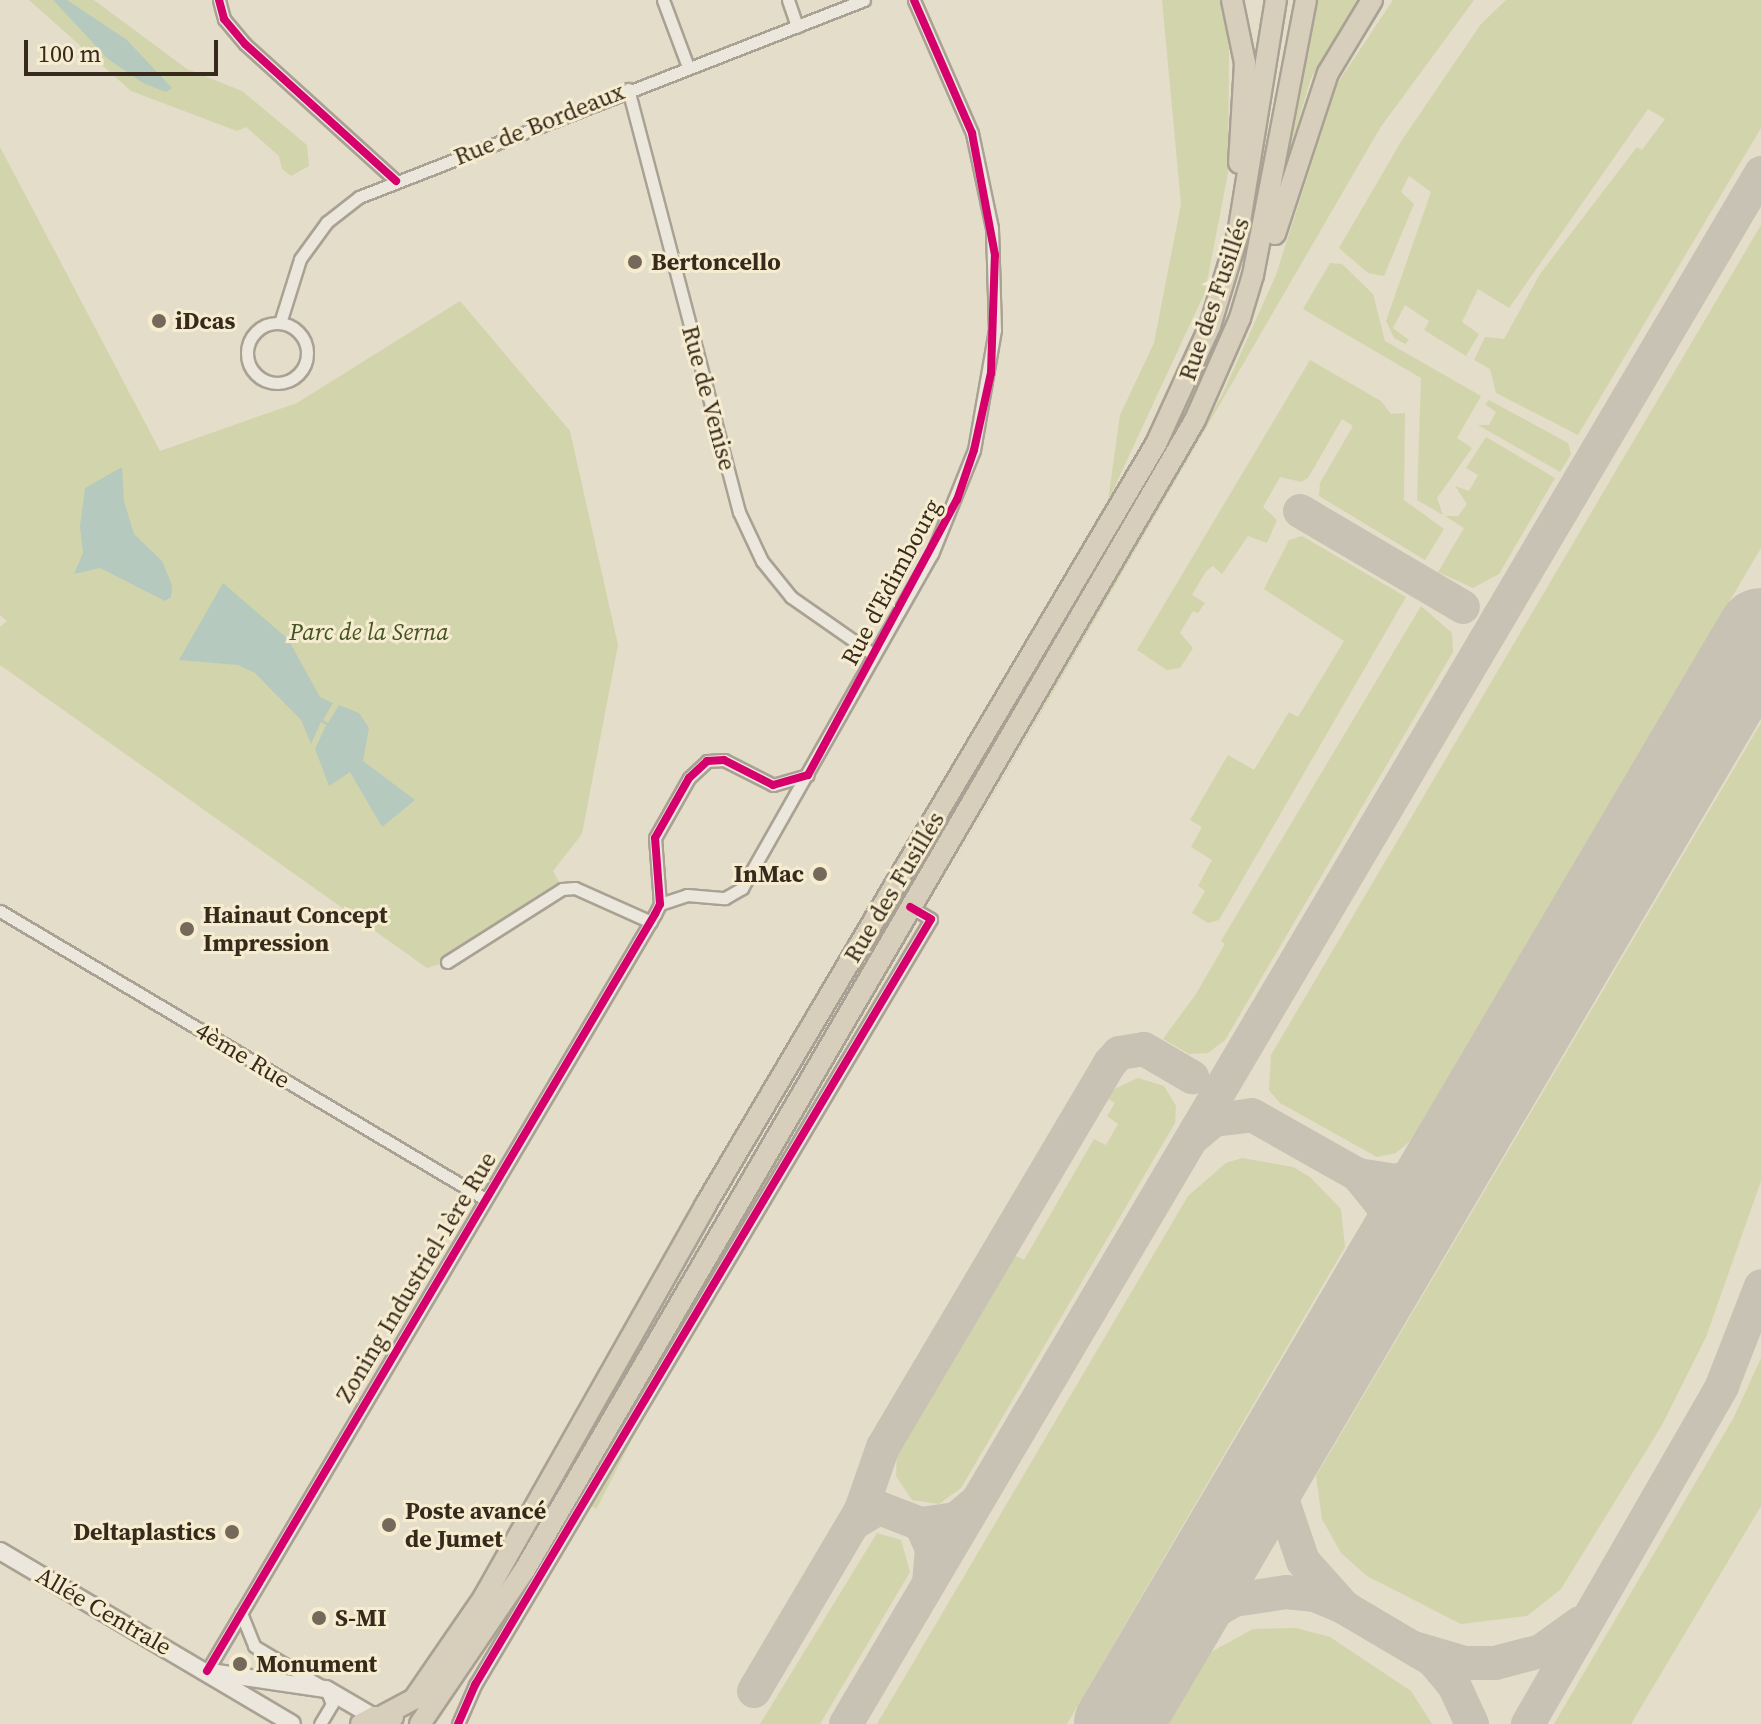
<!DOCTYPE html>
<meta charset="utf-8">
<style>
body{margin:0}
#map{position:relative;width:1761px;height:1724px;overflow:hidden;background:#e4ddca;font-family:"Source Serif 4",serif}
div>[style]{position:absolute}
[style*='--x']{left:calc(var(--x)*1px);top:calc(var(--y)*1px);width:calc(var(--w)*1px);rotate:calc(var(--a)*1deg)}
.green>*{inset:0;background:#d2d4ac;transform-origin:0 0}
.water>*{inset:0;background:#b6c9be}
.taxiway>*{height:34px;margin:-17px;padding:0 17px;transform-origin:17px;border-radius:17px;background:#c7c2b4}
.runway>*{height:88px;margin:-44px;padding:0 44px;transform-origin:44px;border-radius:44px;background:#c7c2b4}
.roads{filter:drop-shadow(2px 0 #a9a294) drop-shadow(-2px 0 #a9a294) drop-shadow(0 2px #a9a294) drop-shadow(0 -2px #a9a294)}
.street>*{height:11px;margin:-5.5px;padding:0 5.5px;transform-origin:5.5px;border-radius:5.5px;background:#ece7dc}
.street>.ring{margin:-5.5px;padding:0;box-sizing:content-box;background:none;border:11px solid #ece7dc;border-radius:50%}
.secondary>*{height:16px;margin:-8px;padding:0 8px;transform-origin:8px;border-radius:8px;background:#ece7dc}
.highway>*{height:20px;margin:-10px;padding:0 10px;transform-origin:10px;border-radius:10px;background:#d7cebb}
.cycleway>*{height:8px;margin:-4px;padding:0 4px;transform-origin:4px;border-radius:4px;background:#d6006c}
.dots>*{width:22px;height:22px;translate:-50% -50%;box-sizing:border-box;border:4px solid #f6ecd0;border-radius:50%}
span{translate:-50% -50%;white-space:nowrap;text-align:center;line-height:1.15;-webkit-text-stroke:6px #f6ecd0;paint-order:stroke}
.street-label{font-size:24px;color:#372a1d}
.poi-label{font-size:24px;color:#372a1d;font-weight:700}
.left{translate:0 -50%;text-align:left}
.right{translate:-100% -50%;text-align:right}
.park-label{font-size:24px;color:#455323;font-style:italic}
.scale{position:absolute;left:24px;top:40px;width:194px;height:36px;box-sizing:border-box;border:4px solid #372a1d;border-top:0;padding-left:10px;font-size:24px;line-height:28px;white-space:nowrap;color:#372a1d;-webkit-text-stroke:6px #f6ecd0;paint-order:stroke}
</style>
<div id="map">
<div class="green">
<i style="clip-path:polygon(29px 0,94px 0,187px 69px,242px 91px,307px 145px,309px 166px,291px 176px,282px 169px,279px 156px,246px 127px,237px 131px,131px 91px)"></i>
<i style="clip-path:polygon(1162px 0,1221px 0,1229px 48px,1228px 173px,1205px 292px,1108px 501px,1120px 415px,1154px 343px,1181px 204px)"></i>
<i style="clip-path:polygon(1318px 0,1362px 0,1311px 78px,1288px 156px)"></i>
<i style="clip-path:polygon(1393px 0,1474px 0,1380px 128px,936px 894px,1222px 395px,1276px 275px,1337px 84px)"></i>
<i style="clip-path:polygon(1506px 0,1761px 0,1761px 128px,1578px 435px,1496px 393px,1490px 369px,1474px 360px,1485px 337px,1504px 339px,1540px 274px,1637px 147px,1642px 150px,1665px 119px,1648px 109px,1509px 308px,1478px 289px,1462px 322px,1479px 334px,1466px 356px,1424px 330px,1429px 321px,1405px 305px,1393px 328px,1409px 340px,1405px 344px,1394px 338px,1386px 321px,1431px 192px,1409px 176px,1401px 192px,1414px 204px,1384px 276px,1368px 273px,1339px 248px,1402px 140px,1481px 24px)"></i>
<i style="clip-path:polygon(0 147px,160px 451px,297px 403px,460px 301px,570px 431px,618px 645px,582px 834px,553px 871px,560px 884px,447px 962px,427px 968px,0 665px,0 627px,7px 621px,0 615px)"></i>
<i style="clip-path:polygon(1761px 225px,1761px 548px,1411px 1140px,1396px 1153px,1377px 1157px,1280px 1103px,1269px 1090px,1271px 1055px)"></i>
<i style="clip-path:polygon(1330px 263px,1342px 264px,1373px 294px,1385px 341px,1481px 396px,1457px 438px,1472px 448px,1437px 498px,1443px 515px,1417px 500px,1421px 378px,1303px 309px)"></i>
<i style="clip-path:polygon(1310px 360px,1381px 401px,1391px 414px,1405px 413px,1404px 500px,1444px 529px,1425px 560px,1319px 496px,1320px 483px,1353px 426px,1342px 419px,1308px 478px,1301px 482px,1280px 477px,1263px 507px,1277px 520px,1267px 543px,1248px 536px,1222px 574px,1213px 566px,1206px 571px,1192px 595px,1205px 603px,1198px 613px,1193px 611px,1180px 633px,1193px 648px,1180px 668px,1167px 670px,1137px 650px)"></i>
<i style="clip-path:polygon(1489px 400px,1568px 443px,1571px 454px,1560px 472px,1478px 425px,1489px 425px,1496px 412px,1485px 404px)"></i>
<i style="clip-path:polygon(1486px 437px,1555px 478px,1499px 574px,1473px 588px,1438px 572px,1464px 528px,1445px 516px,1458px 516px,1467px 504px,1455px 486px,1469px 491px,1478px 475px,1466px 468px)"></i>
<i style="clip-path:polygon(1302px 536px,1406px 597px,1219px 920px,1208px 923px,1192px 913px,1205px 891px,1198px 886px,1212px 860px,1191px 847px,1202px 827px,1190px 820px,1228px 755px,1254px 770px,1289px 712px,1298px 717px,1344px 641px,1264px 589px,1289px 540px)"></i>
<i style="clip-path:polygon(1421px 606px,1452px 633px,1453px 652px,1225px 1040px,1208px 1053px,1189px 1054px,1163px 1039px,1196px 994px,1225px 944px,1221px 941px)"></i>
<i style="clip-path:polygon(1761px 723px,1761px 1181px,1706px 1337px,1662px 1425px,1561px 1589px,1527px 1616px,1461px 1624px,1367px 1576px,1341px 1553px,1322px 1519px,1316px 1476px)"></i>
<i style="left:908px;top:882px;width:7px;height:700px;rotate:27deg"></i>
<i style="clip-path:polygon(1138px 1078px,1164px 1086px,1176px 1106px,1175px 1123px,961px 1488px,939px 1504px,912px 1500px,896px 1476px,897px 1453px,1014px 1255px,1024px 1260px,1094px 1139px,1106px 1145px,1118px 1124px,1107px 1116px,1115px 1103px,1107px 1098px,1112px 1090px)"></i>
<i style="clip-path:polygon(1242px 1158px,1293px 1167px,1310px 1177px,1341px 1209px,1345px 1247px,1067px 1724px,877px 1724px,1188px 1196px,1226px 1163px)"></i>
<i style="clip-path:polygon(1761px 1358px,1761px 1506px,1631px 1724px,1554px 1724px,1734px 1417px)"></i>
<i style="clip-path:polygon(877px 1533px,901px 1540px,910px 1572px,820px 1724px,760px 1724px)"></i>
<i style="clip-path:polygon(1296px 1628px,1330px 1637px,1411px 1691px,1432px 1724px,1169px 1724px,1211px 1652px,1253px 1629px)"></i>
</div>
<div class="water">
<i style="clip-path:polygon(53px 0,67px 0,127px 40px,172px 88px,166px 92px,143px 83px,108px 59px)"></i>
<i style="clip-path:polygon(122px 467px,124px 501px,134px 534px,162px 561px,172px 585px,171px 597px,165px 601px,100px 568px,74px 574px,83px 553px,80px 526px,85px 488px)"></i>
<i style="clip-path:polygon(223px 583px,288px 639px,320px 697px,333px 703px,323px 720px,328px 723px,339px 705px,359px 713px,369px 728px,363px 761px,415px 800px,382px 827px,350px 772px,329px 786px,315px 749px,326px 725px,321px 722px,311px 744px,301px 720px,255px 673px,238px 665px,179px 660px)"></i>
</div>
<div class="taxiway">
<i style="--x:1300;--y:511;--w:189;--a:30.5"></i>
<i style="--x:1196;--y:1135;--w:23;--a:-40"></i>
<i style="--x:1214;--y:1120;--w:38;--a:-7"></i>
<i style="--x:1252;--y:1115;--w:122;--a:29.5"></i>
<i style="--x:1376;--y:1287;--w:59;--a:-79.3"></i>
<i style="--x:1387;--y:1229;--w:23;--a:-100"></i>
<i style="--x:1383;--y:1206;--w:40;--a:-129"></i>
<i style="--x:1358;--y:1175;--w:37;--a:9"></i>
<i style="--x:1395;--y:1181;--w:19;--a:-16"></i>
<i style="--x:1413;--y:1176;--w:16;--a:-18"></i>
<i style="--x:1428;--y:1171;--w:44;--a:-41.3"></i>
<i style="--x:854;--y:1523;--w:29;--a:-31"></i>
<i style="--x:879;--y:1508;--w:45;--a:20.9"></i>
<i style="--x:929;--y:1583;--w:34;--a:-85"></i>
<i style="--x:932;--y:1549;--w:27;--a:-114"></i>
<i style="--x:921;--y:1524;--w:35;--a:-8"></i>
<i style="--x:956;--y:1519;--w:25;--a:-40"></i>
<i style="--x:1345;--y:1608;--w:102;--a:30.6"></i>
<i style="--x:1433;--y:1660;--w:33;--a:50"></i>
<i style="--x:1454;--y:1685;--w:43;--a:65.2"></i>
<i style="--x:1414;--y:1648;--w:53;--a:16.4"></i>
<i style="--x:1465;--y:1663;--w:30;--a:0"></i>
<i style="--x:1495;--y:1663;--w:48;--a:-14.6"></i>
<i style="--x:1541;--y:1651;--w:48;--a:-35.7"></i>
<i style="--x:1150;--y:1669;--w:55;--a:-48.7"></i>
<i style="--x:1186;--y:1628;--w:56;--a:-30.3"></i>
<i style="--x:1234;--y:1600;--w:53;--a:-8.7"></i>
<i style="--x:1286;--y:1592;--w:29;--a:6"></i>
<i style="--x:1315;--y:1595;--w:33;--a:23"></i>
<i style="--x:1345;--y:1608;--w:63;--a:-131.8"></i>
<i style="--x:1303;--y:1561;--w:62;--a:-108.7"></i>
<i style="--x:1283;--y:1502;--w:49;--a:-85.3"></i>
<i style="--x:1287;--y:1453;--w:48;--a:-69.3"></i>
<i style="--x:754;--y:1691;--w:210;--a:-59.4"></i>
<i style="--x:861;--y:1510;--w:67;--a:-70.8"></i>
<i style="--x:883;--y:1447;--w:446;--a:-59.4"></i>
<i style="--x:1110;--y:1063;--w:13;--a:-48"></i>
<i style="--x:1119;--y:1053;--w:25;--a:-9"></i>
<i style="--x:1144;--y:1049;--w:56;--a:30.3"></i>
<i style="--x:846;--y:1724;--w:1801;--a:-59.46"></i>
<i style="--x:1528;--y:1724;--w:390;--a:-60.1"></i>
<i style="--x:1722;--y:1386;--w:107;--a:-68.7"></i>
</div>
<div class="runway">
<i style="--x:1118;--y:1724;--w:1267;--a:-59.51"></i>
</div>
<div class="roads">
<div class="street">
<i style="--x:219;--y:0;--w:20;--a:75"></i>
<i style="--x:224;--y:19;--w:33;--a:50"></i>
<i style="--x:245;--y:44;--w:204;--a:42.2"></i>
<i style="--x:663;--y:0;--w:72;--a:69.5"></i>
<i style="--x:788;--y:0;--w:28;--a:71"></i>
<i style="--x:628;--y:89;--w:437;--a:75.3"></i>
<i style="--x:739;--y:512;--w:54;--a:64.9"></i>
<i style="--x:762;--y:561;--w:46;--a:51.1"></i>
<i style="--x:791;--y:597;--w:101;--a:34.9"></i>
<i class="ring" style="left:247px;top:323px;width:49px;height:49px"></i>
<i style="--x:280;--y:323;--w:67;--a:-72.6"></i>
<i style="--x:300;--y:259;--w:46;--a:-53.9"></i>
<i style="--x:327;--y:222;--w:41;--a:-38"></i>
<i style="--x:359;--y:197;--w:542;--a:-21.31"></i>
<i style="--x:660;--y:904;--w:28;--a:-18"></i>
<i style="--x:687;--y:895;--w:38;--a:5"></i>
<i style="--x:725;--y:898;--w:20;--a:-30"></i>
<i style="--x:742;--y:888;--w:384;--a:-60.4"></i>
<i style="--x:932;--y:554;--w:112;--a:-68"></i>
<i style="--x:974;--y:450;--w:122;--a:-80.1"></i>
<i style="--x:995;--y:330;--w:102;--a:-91.7"></i>
<i style="--x:992;--y:228;--w:97;--a:-101.9"></i>
<i style="--x:972;--y:133;--w:145;--a:-113.6"></i>
<i style="--x:0;--y:911;--w:564;--a:30.7"></i>
<i style="--x:447;--y:962;--w:136;--a:-32.4"></i>
<i style="--x:562;--y:889;--w:13;--a:-4"></i>
<i style="--x:575;--y:888;--w:83;--a:24.1"></i>
<i style="--x:241;--y:1613;--w:35;--a:68"></i>
<i style="--x:254;--y:1646;--w:84;--a:30.8"></i>
<i style="--x:326;--y:1689;--w:16;--a:68"></i>
<i style="--x:332;--y:1704;--w:23;--a:121"></i>
<i style="--x:207;--y:1671;--w:880;--a:-59.38"></i>
<i style="--x:655;--y:914;--w:11;--a:-63"></i>
<i style="--x:660;--y:904;--w:66;--a:-94.3"></i>
<i style="--x:655;--y:838;--w:69;--a:-60.5"></i>
<i style="--x:689;--y:778;--w:25;--a:-43"></i>
<i style="--x:707;--y:761;--w:17;--a:-3"></i>
<i style="--x:724;--y:760;--w:55;--a:27"></i>
<i style="--x:773;--y:785;--w:36;--a:-16"></i>
<i style="--x:458;--y:1724;--w:43;--a:-66.4"></i>
<i style="--x:475;--y:1685;--w:891;--a:-59.23"></i>
<i style="--x:931;--y:919;--w:24;--a:-150"></i>
</div>
<div class="secondary">
<i style="--x:0;--y:1551;--w:339;--a:30.6"></i>
<i style="--x:217;--y:1673;--w:110;--a:8.4"></i>
<i style="--x:326;--y:1689;--w:56;--a:30.3"></i>
</div>
<div class="highway">
<i style="--x:1232;--y:0;--w:64;--a:78.3"></i>
<i style="--x:1245;--y:63;--w:100;--a:93.4"></i>
<i style="--x:1275;--y:234;--w:169;--a:-71.8"></i>
<i style="--x:1328;--y:73;--w:85;--a:-58.9"></i>
<i style="--x:384;--y:1715;--w:34;--a:-28"></i>
<i style="--x:414;--y:1699;--w:124;--a:-55.5"></i>
<i style="--x:484;--y:1597;--w:449;--a:-60.5"></i>
<i style="--x:705;--y:1206;--w:885;--a:-59.38"></i>
<i style="--x:1156;--y:444;--w:130;--a:-65.4"></i>
<i style="--x:1210;--y:326;--w:96;--a:-73.1"></i>
<i style="--x:1238;--y:234;--w:237;--a:-80.8"></i>
<i style="--x:361;--y:1724;--w:15;--a:-28"></i>
<i style="--x:374;--y:1717;--w:19;--a:0"></i>
<i style="--x:420;--y:1724;--w:185;--a:-55.8"></i>
<i style="--x:524;--y:1571;--w:1332;--a:-59.76"></i>
<i style="--x:1195;--y:420;--w:111;--a:-66.2"></i>
<i style="--x:1240;--y:318;--w:45;--a:-73.2"></i>
<i style="--x:1253;--y:275;--w:280;--a:-79.1"></i>
</div>
</div>
<div class="cycleway">
<i style="--x:219;--y:0;--w:20;--a:75"></i>
<i style="--x:224;--y:19;--w:33;--a:50"></i>
<i style="--x:245;--y:44;--w:204;--a:42.2"></i>
<i style="--x:207;--y:1671;--w:880;--a:-59.38"></i>
<i style="--x:655;--y:914;--w:11;--a:-63"></i>
<i style="--x:660;--y:904;--w:66;--a:-94.3"></i>
<i style="--x:655;--y:838;--w:69;--a:-60.5"></i>
<i style="--x:689;--y:778;--w:25;--a:-43"></i>
<i style="--x:707;--y:761;--w:17;--a:-3"></i>
<i style="--x:724;--y:760;--w:55;--a:27"></i>
<i style="--x:773;--y:785;--w:36;--a:-16"></i>
<i style="--x:808;--y:775;--w:313;--a:-61.6"></i>
<i style="--x:957;--y:500;--w:53;--a:-71.2"></i>
<i style="--x:974;--y:450;--w:79;--a:-77.6"></i>
<i style="--x:991;--y:373;--w:118;--a:-88.1"></i>
<i style="--x:995;--y:255;--w:124;--a:-100.7"></i>
<i style="--x:972;--y:133;--w:145;--a:-113.6"></i>
<i style="--x:458;--y:1724;--w:43;--a:-66.4"></i>
<i style="--x:475;--y:1685;--w:891;--a:-59.23"></i>
<i style="--x:931;--y:919;--w:24;--a:-150"></i>
</div>
<div class="dots">
<i style="left:635px;top:262px;background:#74695a"></i>
<i style="left:159px;top:321px;background:#74695a"></i>
<i style="left:820px;top:874px;background:#74695a"></i>
<i style="left:187px;top:929px;background:#74695a"></i>
<i style="left:389px;top:1525px;background:#74695a"></i>
<i style="left:232px;top:1532px;background:#74695a"></i>
<i style="left:319px;top:1618px;background:#74695a"></i>
<i style="left:240px;top:1664px;background:#74695a"></i>
</div>
<div class="street-label">
<span style="left:539px;top:124px;rotate:-22deg">Rue de Bordeaux</span>
<span style="left:1214px;top:299px;rotate:-71deg">Rue des Fusillés</span>
<span style="left:709px;top:398px;rotate:75deg">Rue de Venise</span>
<span style="left:891px;top:582px;rotate:-62deg">Rue d'Edimbourg</span>
<span style="left:894px;top:887px;rotate:-59deg">Rue des Fusillés</span>
<span style="left:243px;top:1055px;rotate:31deg">4ème Rue</span>
<span style="left:416px;top:1277px;rotate:-59deg">Zoning Industriel-1ère Rue</span>
<span style="left:104px;top:1611px;rotate:30deg">Allée Centrale</span>
</div>
<div class="poi-label">
<span class="left" style="left:651px;top:262px">Bertoncello</span>
<span class="left" style="left:175px;top:321px">iDcas</span>
<span class="right" style="left:804px;top:874px">InMac</span>
<span class="left" style="left:203px;top:929px">Hainaut Concept<br>Impression</span>
<span class="left" style="left:405px;top:1525px">Poste avancé<br>de Jumet</span>
<span class="right" style="left:216px;top:1532px">Deltaplastics</span>
<span class="left" style="left:335px;top:1618px">S-MI</span>
<span class="left" style="left:256px;top:1664px">Monument</span>
</div>
<div class="park-label">
<span style="left:369px;top:632px">Parc de la Serna</span>
</div>
<div class="scale">100 m</div>
</div>
